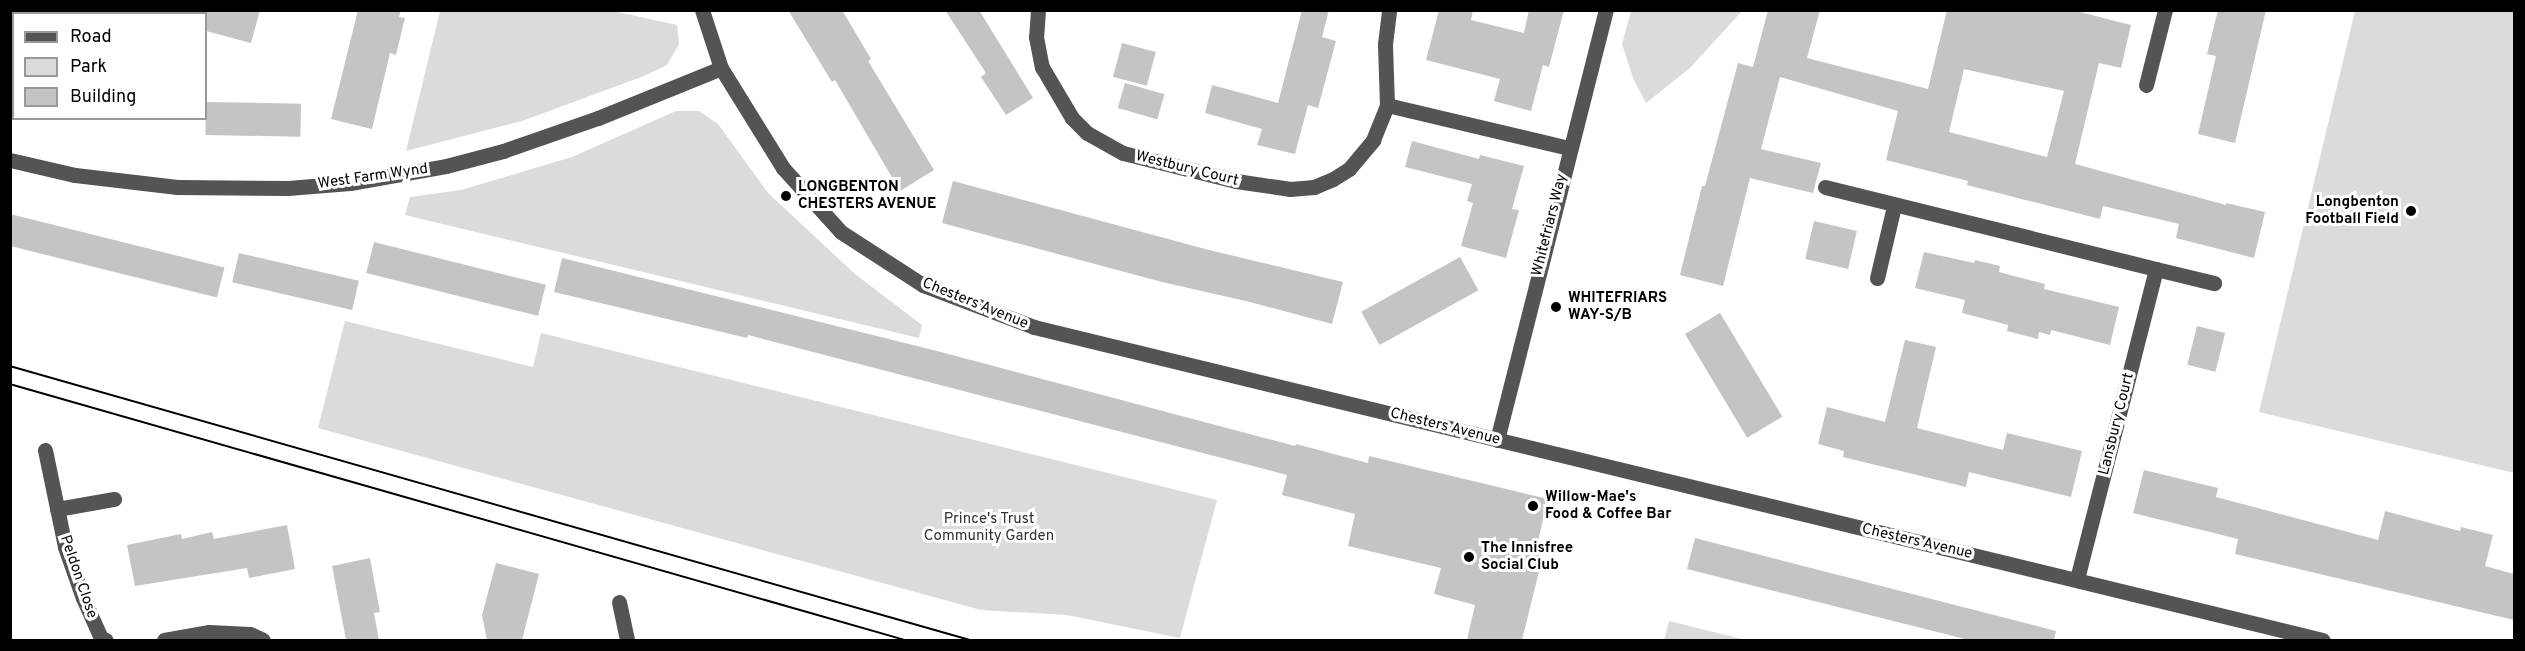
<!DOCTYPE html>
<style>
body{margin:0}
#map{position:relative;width:2525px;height:651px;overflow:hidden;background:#fff;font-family:Overpass,sans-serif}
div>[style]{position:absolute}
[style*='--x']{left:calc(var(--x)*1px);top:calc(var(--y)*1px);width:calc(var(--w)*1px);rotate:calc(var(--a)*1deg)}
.green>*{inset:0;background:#dbdbdb}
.building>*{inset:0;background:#c4c4c4;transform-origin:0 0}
.minor>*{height:15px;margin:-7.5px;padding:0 7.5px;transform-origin:7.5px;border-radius:7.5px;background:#545454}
.tram>*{height:1.5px;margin:-0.75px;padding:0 0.75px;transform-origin:0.75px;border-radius:0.75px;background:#000}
.dots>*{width:16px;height:16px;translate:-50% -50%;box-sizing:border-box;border:3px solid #fff;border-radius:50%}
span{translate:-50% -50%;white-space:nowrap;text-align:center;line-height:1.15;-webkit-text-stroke:6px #fff;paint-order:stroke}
.street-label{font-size:15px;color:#000}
.poi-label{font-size:15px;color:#000;font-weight:700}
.left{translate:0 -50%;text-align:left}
.right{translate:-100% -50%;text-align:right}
.park-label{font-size:15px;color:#323232}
.frame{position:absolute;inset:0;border:12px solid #000;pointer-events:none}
.legend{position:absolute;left:12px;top:12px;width:195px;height:108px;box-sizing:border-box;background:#fff;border:2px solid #999;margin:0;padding:8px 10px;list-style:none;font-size:18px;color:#000}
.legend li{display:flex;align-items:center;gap:12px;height:30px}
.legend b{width:30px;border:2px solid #999}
</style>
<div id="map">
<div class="green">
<i style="clip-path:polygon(440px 11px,613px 11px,677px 25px,679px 44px,667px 65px,644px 76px,522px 121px,406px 151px)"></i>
<i style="clip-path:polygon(1631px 11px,1631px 10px,1742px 11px,1690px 68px,1646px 103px,1633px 78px,1622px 44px)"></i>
<i style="clip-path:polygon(2355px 11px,2514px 11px,2514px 473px,2259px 412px)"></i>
<i style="clip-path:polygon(676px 111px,699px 111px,718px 124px,768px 193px,855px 274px,922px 325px,919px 338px,405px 215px,410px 197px,461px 190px,572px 157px)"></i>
<i style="clip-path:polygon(345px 321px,533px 367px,541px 333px,1217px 500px,1180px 638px,1067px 615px,981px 610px,318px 428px)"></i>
<i style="clip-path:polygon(1669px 621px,1746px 640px,1664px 640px)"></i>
</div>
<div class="building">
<i style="clip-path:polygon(163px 10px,260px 10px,251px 43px,206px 31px,206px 14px,163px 14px)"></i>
<i style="clip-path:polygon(358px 10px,401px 10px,399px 17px,405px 18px,396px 55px,390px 53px,372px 129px,331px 119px)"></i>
<i style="clip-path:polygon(788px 10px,842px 10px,871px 59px,868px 61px,934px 170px,900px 191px,835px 80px,832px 82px)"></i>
<i style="clip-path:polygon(945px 10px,979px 10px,1033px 98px,1006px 115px,981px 77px,986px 73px)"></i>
<i style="clip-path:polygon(1302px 10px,1329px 10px,1322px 37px,1336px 41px,1318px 108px,1308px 105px,1295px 154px,1257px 145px,1262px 129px,1205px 113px,1212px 85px,1278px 103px)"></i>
<i style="clip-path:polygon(1439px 10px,1473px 10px,1471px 20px,1524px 33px,1529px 10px,1564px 10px,1549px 67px,1543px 65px,1531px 111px,1494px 101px,1500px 79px,1426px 60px)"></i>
<i style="clip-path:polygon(evenodd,1768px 10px,1820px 10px,1807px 58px,1928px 89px,1947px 10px,2072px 10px,2131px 25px,2121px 68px,2099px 63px,2075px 164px,2226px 205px,2226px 203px,2265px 212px,2254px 258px,2176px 238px,2179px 224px,2103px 206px,2100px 219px,1967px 185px,1968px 181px,1886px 160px,1898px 111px,1780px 77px,1761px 149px,1821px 163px,1813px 193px,1750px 178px,1723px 286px,1680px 275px,1702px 186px,1705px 186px,1738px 63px,1753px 67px,1768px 10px,1964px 69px,2064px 91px,2047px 157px,1949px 132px,1964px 69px)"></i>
<i style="clip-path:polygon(2218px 10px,2266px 10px,2235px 143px,2198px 134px,2216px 56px,2207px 54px)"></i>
<i style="left:1122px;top:43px;width:35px;height:35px;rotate:15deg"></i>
<i style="left:1125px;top:83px;width:41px;height:26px;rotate:16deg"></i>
<i style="left:206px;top:102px;width:95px;height:33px;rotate:1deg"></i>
<i style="clip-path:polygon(1412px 141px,1479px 159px,1480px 155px,1524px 166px,1512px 209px,1519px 210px,1506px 258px,1461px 246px,1473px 203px,1467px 201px,1472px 184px,1405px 167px)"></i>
<i style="clip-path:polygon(953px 181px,1209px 250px,1343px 282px,1332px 324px,1250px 302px,1162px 282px,942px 223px)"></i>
<i style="left:10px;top:214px;width:221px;height:31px;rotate:14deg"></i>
<i style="left:1814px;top:221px;width:44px;height:39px;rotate:13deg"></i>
<i style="left:374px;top:242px;width:177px;height:32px;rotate:14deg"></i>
<i style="clip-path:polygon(1924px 252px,1974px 263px,1975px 260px,2000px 266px,1999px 272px,2045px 284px,2044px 289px,2119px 307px,2110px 345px,2051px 330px,2050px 335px,2039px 332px,2038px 339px,2007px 331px,2008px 325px,1962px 313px,1965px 300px,1915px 288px)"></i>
<i style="left:239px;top:253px;width:123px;height:30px;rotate:13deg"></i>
<i style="left:1460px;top:257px;width:38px;height:113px;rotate:61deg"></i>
<i style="clip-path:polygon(562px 258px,937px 351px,1295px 446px,1296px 444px,1368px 463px,1369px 456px,1548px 499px,1537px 545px,1545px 547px,1522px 640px,1467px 640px,1475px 605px,1434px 594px,1441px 568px,1348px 546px,1355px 514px,1282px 495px,1287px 475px,748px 335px,747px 338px,554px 292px)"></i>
<i style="left:1720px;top:313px;width:121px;height:41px;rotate:59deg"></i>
<i style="left:2197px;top:326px;width:29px;height:40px;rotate:14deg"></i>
<i style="clip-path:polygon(1905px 340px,1936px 347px,1917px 428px,2003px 450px,2007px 433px,2082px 451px,2071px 497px,1969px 472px,1966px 487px,1843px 457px,1844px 451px,1818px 444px,1827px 407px,1885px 422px)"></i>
<i style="clip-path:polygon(2144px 470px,2218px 488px,2216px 497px,2378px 540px,2385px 511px,2460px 531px,2461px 527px,2493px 535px,2485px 566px,2514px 574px,2514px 620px,2235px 554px,2238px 539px,2133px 513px)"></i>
<i style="clip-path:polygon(287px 525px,295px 569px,249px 578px,247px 568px,135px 586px,127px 545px,181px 534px,182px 539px,212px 532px,214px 539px)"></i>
<i style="clip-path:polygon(1695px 538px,2056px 631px,2054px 640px,1969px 640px,1687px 569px)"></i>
<i style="clip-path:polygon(370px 558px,380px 612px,374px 613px,379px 640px,346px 640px,332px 566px)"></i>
<i style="clip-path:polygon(496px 563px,539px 574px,522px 640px,487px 640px,482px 615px)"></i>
</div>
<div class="minor">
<i style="--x:702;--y:10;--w:61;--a:71.9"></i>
<i style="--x:721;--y:68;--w:118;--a:58.2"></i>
<i style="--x:783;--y:168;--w:86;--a:47.8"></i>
<i style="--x:841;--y:232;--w:98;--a:32.9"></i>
<i style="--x:923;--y:285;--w:119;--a:20.7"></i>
<i style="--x:1034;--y:327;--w:1326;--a:13.65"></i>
<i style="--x:1038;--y:10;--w:27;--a:94"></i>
<i style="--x:1036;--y:37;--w:31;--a:79"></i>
<i style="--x:1042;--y:67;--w:59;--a:59.5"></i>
<i style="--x:1072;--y:118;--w:21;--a:45"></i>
<i style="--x:1087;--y:133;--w:41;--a:29.1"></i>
<i style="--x:1123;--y:153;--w:116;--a:13.9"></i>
<i style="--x:1236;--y:181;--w:55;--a:8.4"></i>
<i style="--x:1290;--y:189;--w:24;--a:-5"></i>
<i style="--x:1314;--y:187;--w:21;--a:-23"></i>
<i style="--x:1333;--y:179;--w:19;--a:-32"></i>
<i style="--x:1349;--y:169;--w:38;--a:-50"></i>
<i style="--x:1373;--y:140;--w:38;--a:-68"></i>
<i style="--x:1387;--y:105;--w:61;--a:-91.9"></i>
<i style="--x:1385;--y:44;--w:34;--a:-83"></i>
<i style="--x:2146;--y:85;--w:77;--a:-75.8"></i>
<i style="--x:1387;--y:105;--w:187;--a:13.3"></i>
<i style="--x:10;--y:160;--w:67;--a:13"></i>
<i style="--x:75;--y:175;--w:103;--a:6.7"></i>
<i style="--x:177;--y:187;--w:111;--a:0.5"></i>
<i style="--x:288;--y:188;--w:62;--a:-4.6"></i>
<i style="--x:350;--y:183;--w:97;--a:-10"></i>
<i style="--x:446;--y:166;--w:59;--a:-14.7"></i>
<i style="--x:503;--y:151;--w:101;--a:-19.2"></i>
<i style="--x:598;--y:118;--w:133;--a:-22.1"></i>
<i style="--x:1825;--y:187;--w:341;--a:13.9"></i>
<i style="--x:2156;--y:269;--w:320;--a:104.3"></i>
<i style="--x:2156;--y:269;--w:60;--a:13.6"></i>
<i style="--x:1877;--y:278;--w:74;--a:-76.7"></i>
<i style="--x:1497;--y:440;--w:444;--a:-75.8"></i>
<i style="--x:45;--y:450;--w:99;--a:78.3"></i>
<i style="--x:65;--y:547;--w:54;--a:70.6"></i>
<i style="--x:83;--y:598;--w:44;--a:65.8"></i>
<i style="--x:101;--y:638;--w:5;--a:22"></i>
<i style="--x:57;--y:509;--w:58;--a:-10"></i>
<i style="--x:619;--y:602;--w:39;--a:78"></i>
<i style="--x:164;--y:640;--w:46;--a:-10.1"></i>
<i style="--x:209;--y:632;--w:41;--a:2.8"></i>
<i style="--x:250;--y:634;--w:14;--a:25"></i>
</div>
<div class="tram">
<i style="--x:10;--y:366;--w:998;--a:15.93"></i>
<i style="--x:10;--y:384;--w:931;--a:15.96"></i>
</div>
<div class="dots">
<i style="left:786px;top:196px;background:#000"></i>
<i style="left:2411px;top:211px;background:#000"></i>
<i style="left:1556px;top:307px;background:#000"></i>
<i style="left:1533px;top:506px;background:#000"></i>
<i style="left:1469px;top:557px;background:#000"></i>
</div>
<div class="street-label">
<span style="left:1187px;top:169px;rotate:14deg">Westbury Court</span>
<span style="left:373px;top:177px;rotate:-8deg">West Farm Wynd</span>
<span style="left:1550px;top:225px;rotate:-76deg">Whitefriars Way</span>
<span style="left:975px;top:304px;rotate:22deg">Chesters Avenue</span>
<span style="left:2117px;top:424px;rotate:-76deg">Lansbury Court</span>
<span style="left:1445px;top:427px;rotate:14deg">Chesters Avenue</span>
<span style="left:1917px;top:542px;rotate:13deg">Chesters Avenue</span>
<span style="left:78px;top:577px;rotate:71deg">Peldon Close</span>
</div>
<div class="poi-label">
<span class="left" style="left:798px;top:196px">LONGBENTON<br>CHESTERS AVENUE</span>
<span class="right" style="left:2399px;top:211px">Longbenton<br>Football Field</span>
<span class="left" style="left:1568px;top:307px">WHITEFRIARS<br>WAY-S/B</span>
<span class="left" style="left:1545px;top:506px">Willow-Mae's<br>Food &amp; Coffee Bar</span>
<span class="left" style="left:1481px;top:557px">The Innisfree<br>Social Club</span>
</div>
<div class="park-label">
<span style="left:989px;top:528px">Prince's Trust<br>Community Garden</span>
</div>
<div class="frame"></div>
<ul class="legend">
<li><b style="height:8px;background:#545454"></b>Road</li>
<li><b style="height:16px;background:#dbdbdb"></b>Park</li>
<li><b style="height:16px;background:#c4c4c4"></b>Building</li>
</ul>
</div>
